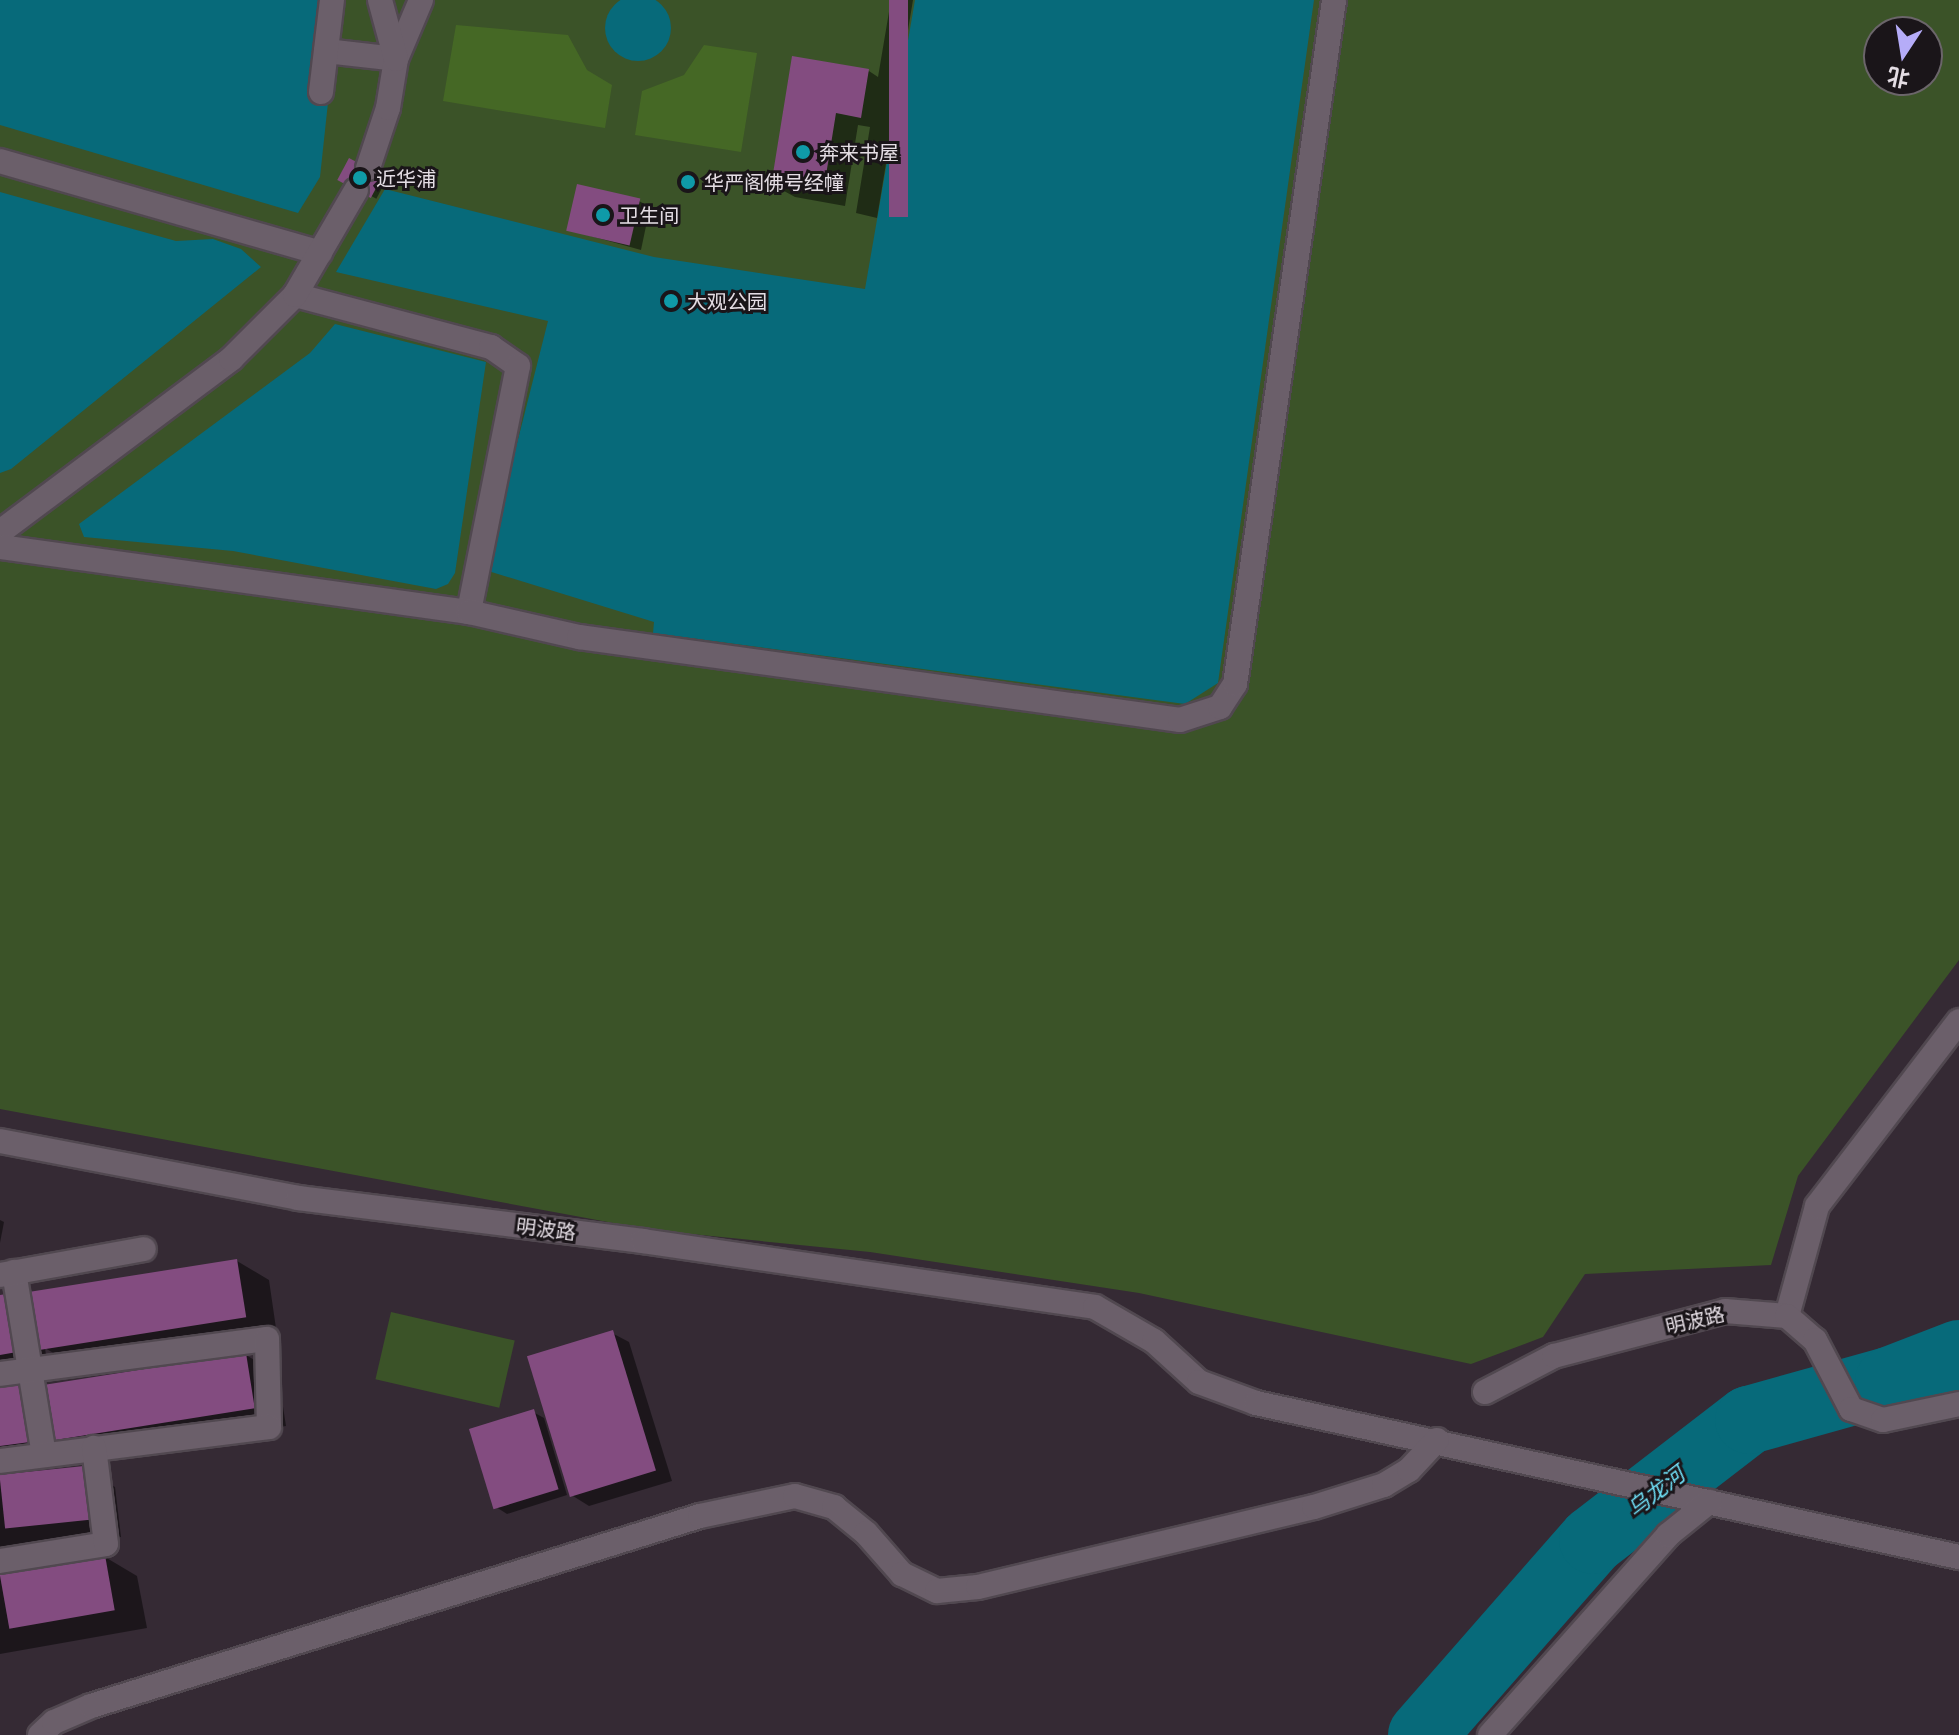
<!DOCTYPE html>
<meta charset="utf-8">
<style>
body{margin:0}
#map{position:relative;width:1959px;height:1735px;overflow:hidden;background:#352a34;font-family:Merriweather,"Noto Sans SC",serif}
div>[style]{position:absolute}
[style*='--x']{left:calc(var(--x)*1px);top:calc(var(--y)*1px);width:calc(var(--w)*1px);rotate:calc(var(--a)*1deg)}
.green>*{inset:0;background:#3b5328;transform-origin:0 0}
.forest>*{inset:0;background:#456825}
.water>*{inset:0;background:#076a7a}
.round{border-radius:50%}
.shadow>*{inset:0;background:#0007;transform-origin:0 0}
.river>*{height:68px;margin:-34px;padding:0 34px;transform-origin:34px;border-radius:34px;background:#076a7a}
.building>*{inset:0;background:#834c80;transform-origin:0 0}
.roads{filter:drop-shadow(2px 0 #514850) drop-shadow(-2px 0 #514850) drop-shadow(0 2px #514850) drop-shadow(0 -2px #514850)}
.minor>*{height:24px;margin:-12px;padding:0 12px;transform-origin:12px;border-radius:12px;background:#6b5f6a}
.dots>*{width:22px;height:22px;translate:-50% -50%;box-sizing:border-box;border:4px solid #1a1519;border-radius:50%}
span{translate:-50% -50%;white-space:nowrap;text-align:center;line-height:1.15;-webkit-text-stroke:6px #1a1519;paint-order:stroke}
.poi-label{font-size:20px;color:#e4dde4}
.left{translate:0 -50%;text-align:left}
.street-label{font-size:20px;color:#e4dde4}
.water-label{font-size:22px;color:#6fdff6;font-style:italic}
.north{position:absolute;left:1863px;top:16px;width:80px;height:80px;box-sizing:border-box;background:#1a1519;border:2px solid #6b656a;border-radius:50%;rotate:192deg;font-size:22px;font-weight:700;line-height:32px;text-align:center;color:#e4dde4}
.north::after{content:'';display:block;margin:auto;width:28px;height:36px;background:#b5acf8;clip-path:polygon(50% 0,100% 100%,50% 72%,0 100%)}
</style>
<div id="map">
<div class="green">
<i style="clip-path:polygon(evenodd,0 0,1959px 0,1959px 960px,1798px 1176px,1771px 1265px,1585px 1274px,1543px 1337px,1471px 1364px,1139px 1293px,870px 1252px,651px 1230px,0 1109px,0 0,1879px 32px,1927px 32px,1927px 80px,1879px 80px,1879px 32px)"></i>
<i style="left:391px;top:1312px;width:127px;height:69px;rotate:13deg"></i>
</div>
<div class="forest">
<i style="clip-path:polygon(456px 25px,568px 35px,587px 70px,612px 85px,605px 128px,443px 101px)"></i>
<i style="clip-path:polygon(704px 45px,757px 53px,741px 152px,635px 135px,642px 91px,684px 75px)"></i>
</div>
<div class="water">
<i class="round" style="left:605px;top:-5px;width:66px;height:66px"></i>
<i style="clip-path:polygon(0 0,339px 0,320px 177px,298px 213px,0 125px)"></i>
<i style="clip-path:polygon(915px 0,1314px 0,1218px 683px,1185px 704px,653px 633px,654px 622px,485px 570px,548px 321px,336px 272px,385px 189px,654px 257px,865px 289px)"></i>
<i style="clip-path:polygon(0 192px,176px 241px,213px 239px,241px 249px,261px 267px,11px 469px,0 473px)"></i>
<i style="clip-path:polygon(335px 324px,486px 362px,455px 573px,448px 584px,436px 589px,233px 551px,84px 537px,79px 524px,310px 353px)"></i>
</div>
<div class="shadow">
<i style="clip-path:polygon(891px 0,913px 0,877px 218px,856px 213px,870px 127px,858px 125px,845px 206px,795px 197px,773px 185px,869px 71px,878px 77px)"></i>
<i style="left:350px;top:161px;width:41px;height:21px;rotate:28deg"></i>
<i style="clip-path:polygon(639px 201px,650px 207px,641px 250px,569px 230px)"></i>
<i style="clip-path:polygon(0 1220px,4px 1222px,0 1243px)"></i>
<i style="clip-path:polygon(237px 1261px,269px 1280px,277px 1335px,70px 1363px,45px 1348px,48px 1369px,0 1378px,0 1297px)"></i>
<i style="clip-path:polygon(612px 1333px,629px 1342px,672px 1481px,589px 1506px,573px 1496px)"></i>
<i style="clip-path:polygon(246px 1355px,278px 1374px,286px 1426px,89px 1455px,59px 1438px,62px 1460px,0 1468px,0 1387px,22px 1384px,51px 1401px)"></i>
<i style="clip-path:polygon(533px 1412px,544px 1418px,567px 1495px,507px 1514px,496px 1507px)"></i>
<i style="clip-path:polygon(83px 1469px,115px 1487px,121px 1537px,0 1551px,0 1478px)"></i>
<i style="clip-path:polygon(105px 1557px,137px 1576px,147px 1628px,0 1654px,0 1576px)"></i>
</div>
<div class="river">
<i style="--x:1422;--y:1735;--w:259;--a:-48.8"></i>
<i style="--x:1593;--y:1540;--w:197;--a:-37.6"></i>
<i style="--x:1749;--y:1420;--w:145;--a:-15.6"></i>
<i style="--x:1889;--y:1381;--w:75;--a:-21.1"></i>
</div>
<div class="building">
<i style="left:889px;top:0;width:19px;height:217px"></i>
<i style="clip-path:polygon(792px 56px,869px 69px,861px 118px,836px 113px,823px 194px,771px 186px)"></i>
<i style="left:349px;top:158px;width:38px;height:25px;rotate:28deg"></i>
<i style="left:577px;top:184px;width:65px;height:48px;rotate:13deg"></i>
<i style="left:237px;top:1259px;width:59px;height:211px;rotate:81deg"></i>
<i style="clip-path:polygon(7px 1294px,17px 1352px,0 1355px,0 1295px)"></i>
<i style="left:613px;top:1330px;width:147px;height:90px;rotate:73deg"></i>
<i style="left:246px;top:1353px;width:56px;height:202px;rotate:81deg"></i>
<i style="clip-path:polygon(22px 1382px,30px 1442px,0 1446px,0 1385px)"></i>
<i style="left:534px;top:1409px;width:84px;height:68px;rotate:73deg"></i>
<i style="left:84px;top:1466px;width:54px;height:85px;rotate:84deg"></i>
<i style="left:105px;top:1555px;width:56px;height:107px;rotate:80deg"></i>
</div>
<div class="roads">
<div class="minor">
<i style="--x:326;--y:51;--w:70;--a:6.5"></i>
<i style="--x:396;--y:59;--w:64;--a:-67"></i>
<i style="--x:321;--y:92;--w:93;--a:-83.2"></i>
<i style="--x:0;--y:161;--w:333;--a:16"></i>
<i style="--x:368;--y:168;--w:63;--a:-71.6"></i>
<i style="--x:388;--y:108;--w:50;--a:-80.7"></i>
<i style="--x:396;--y:59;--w:61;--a:-105.2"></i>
<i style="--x:295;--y:295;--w:203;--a:14.9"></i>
<i style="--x:491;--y:347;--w:33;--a:35"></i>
<i style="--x:518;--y:366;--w:251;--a:101.3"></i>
<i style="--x:0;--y:532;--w:289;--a:-36.8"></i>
<i style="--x:231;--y:359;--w:91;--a:-45"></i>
<i style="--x:295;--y:295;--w:121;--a:-59.8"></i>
<i style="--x:0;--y:547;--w:473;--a:7.9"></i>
<i style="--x:469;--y:612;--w:113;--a:12.8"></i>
<i style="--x:579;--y:637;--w:607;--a:7.86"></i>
<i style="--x:1180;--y:720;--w:42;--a:-18"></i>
<i style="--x:1220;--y:707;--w:27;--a:-57"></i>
<i style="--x:1235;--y:684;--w:691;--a:-81.76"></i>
<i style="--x:0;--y:1141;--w:303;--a:10.8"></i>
<i style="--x:298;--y:1198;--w:348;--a:7.1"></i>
<i style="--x:643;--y:1241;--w:457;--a:8.3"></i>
<i style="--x:1095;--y:1307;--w:68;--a:30"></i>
<i style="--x:1154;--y:1341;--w:61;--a:42.3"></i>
<i style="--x:1199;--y:1382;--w:61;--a:20.2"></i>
<i style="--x:1256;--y:1403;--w:720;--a:12.36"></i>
<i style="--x:14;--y:1272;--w:185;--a:80.7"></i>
<i style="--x:0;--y:1275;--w:146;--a:-10.2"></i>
<i style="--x:1787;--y:1316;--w:114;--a:-74.7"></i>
<i style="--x:1817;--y:1206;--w:233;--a:-52.5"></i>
<i style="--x:0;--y:1374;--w:269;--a:-7.5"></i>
<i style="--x:267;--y:1339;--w:88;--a:88.7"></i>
<i style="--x:269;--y:1427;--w:271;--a:172.8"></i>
<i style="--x:1485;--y:1392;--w:78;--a:-27.6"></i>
<i style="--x:1554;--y:1356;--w:177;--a:-14.7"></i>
<i style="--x:1725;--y:1311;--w:62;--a:4.6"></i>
<i style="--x:1787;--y:1316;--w:37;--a:41"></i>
<i style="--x:1815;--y:1340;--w:78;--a:62.4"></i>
<i style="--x:1851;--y:1409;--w:34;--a:19"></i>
<i style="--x:1883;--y:1420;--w:78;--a:-11.9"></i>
<i style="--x:0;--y:1561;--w:107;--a:-9.1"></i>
<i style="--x:106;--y:1544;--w:97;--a:-97.1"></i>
<i style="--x:40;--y:1735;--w:19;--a:-43"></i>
<i style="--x:54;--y:1722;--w:40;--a:-23.4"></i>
<i style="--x:91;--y:1706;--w:638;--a:-17.33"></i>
<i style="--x:700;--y:1516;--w:97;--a:-11.9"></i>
<i style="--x:795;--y:1496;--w:41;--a:15.8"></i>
<i style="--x:834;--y:1507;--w:41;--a:39.1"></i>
<i style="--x:866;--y:1533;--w:55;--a:48.7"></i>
<i style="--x:902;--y:1574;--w:39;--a:26"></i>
<i style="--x:937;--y:1591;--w:41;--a:-5.6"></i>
<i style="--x:978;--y:1587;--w:345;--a:-13.4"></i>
<i style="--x:1314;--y:1507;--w:73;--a:-17.4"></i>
<i style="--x:1384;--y:1485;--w:29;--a:-31"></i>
<i style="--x:1409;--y:1470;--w:41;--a:-47"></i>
<i style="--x:1490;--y:1735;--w:268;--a:-48.3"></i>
<i style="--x:1668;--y:1535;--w:53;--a:-38.8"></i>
</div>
</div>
<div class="dots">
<i style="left:803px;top:152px;background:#0f9aa8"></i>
<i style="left:360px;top:178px;background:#0f9aa8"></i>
<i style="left:688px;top:182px;background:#0f9aa8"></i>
<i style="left:603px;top:215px;background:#0f9aa8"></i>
<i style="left:671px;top:301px;background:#0f9aa8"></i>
</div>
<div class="poi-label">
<span class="left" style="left:819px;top:152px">奔来书屋</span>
<span class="left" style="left:376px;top:178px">近华浦</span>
<span class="left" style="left:704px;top:182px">华严阁佛号经幢</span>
<span class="left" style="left:619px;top:215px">卫生间</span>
<span class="left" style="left:687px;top:301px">大观公园</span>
</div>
<div class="street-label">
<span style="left:546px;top:1229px;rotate:7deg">明波路</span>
<span style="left:1695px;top:1320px;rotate:-13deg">明波路</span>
</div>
<div class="water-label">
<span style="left:1656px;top:1492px;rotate:-38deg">乌龙河</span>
</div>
<div class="north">北</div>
</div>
